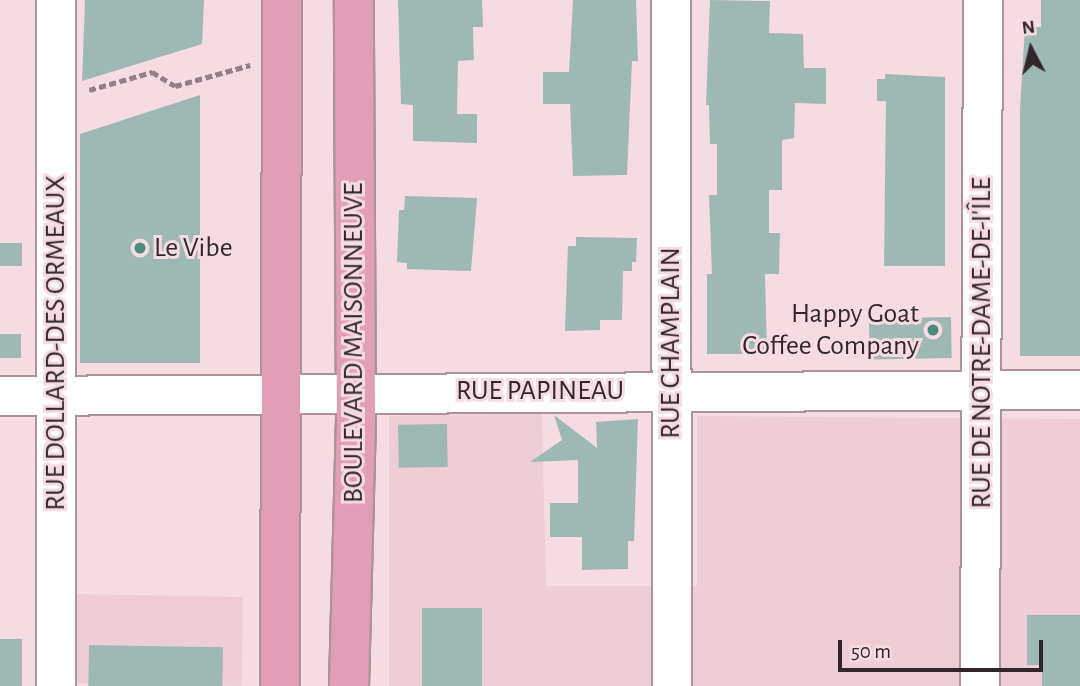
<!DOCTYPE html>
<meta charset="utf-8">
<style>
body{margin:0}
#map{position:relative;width:1080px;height:686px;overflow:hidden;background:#f6dbe3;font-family:"Alegreya Sans",sans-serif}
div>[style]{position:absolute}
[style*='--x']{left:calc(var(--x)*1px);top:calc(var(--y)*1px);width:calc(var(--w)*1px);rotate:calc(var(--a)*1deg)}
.built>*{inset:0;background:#efcdd6;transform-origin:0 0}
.building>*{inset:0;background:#9eb9b3;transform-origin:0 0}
.path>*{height:4.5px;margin-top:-2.25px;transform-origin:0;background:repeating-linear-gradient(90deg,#928086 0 7px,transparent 0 10.5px)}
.roads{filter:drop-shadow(2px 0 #ac939a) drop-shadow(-2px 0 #ac939a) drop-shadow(0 2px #ac939a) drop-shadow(0 -2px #ac939a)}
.minor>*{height:38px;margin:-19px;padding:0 19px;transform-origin:19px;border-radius:19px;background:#fff}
.major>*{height:38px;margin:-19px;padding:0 19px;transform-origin:19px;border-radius:19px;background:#e39eb7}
.dots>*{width:19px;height:19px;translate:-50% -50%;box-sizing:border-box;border:4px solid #f6dbe3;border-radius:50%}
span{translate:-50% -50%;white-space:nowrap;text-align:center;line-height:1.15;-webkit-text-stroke:6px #f6dbe3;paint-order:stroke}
.poi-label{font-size:28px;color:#31272a}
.left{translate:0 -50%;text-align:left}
.right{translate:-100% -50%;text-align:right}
.street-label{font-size:28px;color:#31272a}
.north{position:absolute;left:996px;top:14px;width:70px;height:70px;-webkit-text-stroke:5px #f6dbe3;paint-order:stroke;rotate:353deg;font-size:19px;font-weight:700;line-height:28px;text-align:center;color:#31272a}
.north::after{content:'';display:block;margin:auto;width:24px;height:32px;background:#31272a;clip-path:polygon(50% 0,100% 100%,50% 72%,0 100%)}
.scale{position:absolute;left:838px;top:640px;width:205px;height:32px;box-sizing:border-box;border:4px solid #31272a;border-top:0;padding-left:9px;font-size:21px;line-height:24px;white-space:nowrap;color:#31272a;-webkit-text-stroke:5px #f6dbe3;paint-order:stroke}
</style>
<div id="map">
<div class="built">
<i style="clip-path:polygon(542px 413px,546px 586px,697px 586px,697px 416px,1080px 419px,1080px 686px,389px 686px,389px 416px)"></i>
<i style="left:243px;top:597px;width:89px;height:167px;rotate:91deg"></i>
</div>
<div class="building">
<i style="clip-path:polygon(85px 0,204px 0,202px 44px,82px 81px)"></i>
<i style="clip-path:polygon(398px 0,482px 0,483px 27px,473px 27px,474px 60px,458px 61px,457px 114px,477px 114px,477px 143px,413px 141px,413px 105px,401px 104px)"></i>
<i style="clip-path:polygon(573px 0,636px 0,638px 61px,632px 61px,627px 175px,573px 176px,570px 104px,543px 104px,543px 72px,569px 72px)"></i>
<i style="clip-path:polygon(710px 0,770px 1px,769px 33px,803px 34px,804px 68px,826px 68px,826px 104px,795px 103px,794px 138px,782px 140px,782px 190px,769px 190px,769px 233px,780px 233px,779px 274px,765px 274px,767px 354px,707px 354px,707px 274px,712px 274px,709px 195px,717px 195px,717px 144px,710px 144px,709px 105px,706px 105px)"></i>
<i style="clip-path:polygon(1041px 0,1080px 0,1080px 356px,1020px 356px,1020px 109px,1025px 27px,1041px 27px)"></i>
<i style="clip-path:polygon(885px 74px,945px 77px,945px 266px,884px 266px,886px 101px,877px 101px,877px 79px,885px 79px)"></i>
<i style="clip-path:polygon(200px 95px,200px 363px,80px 363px,80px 134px)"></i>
<i style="clip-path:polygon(405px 196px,477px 198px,471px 271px,407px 269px,407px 263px,397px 262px,399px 210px,404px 210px)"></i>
<i style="clip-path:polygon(576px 237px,637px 238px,636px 262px,632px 262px,632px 271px,623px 271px,622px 320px,600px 320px,600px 330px,565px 331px,568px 246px,576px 246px)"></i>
<i style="left:0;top:243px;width:22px;height:23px"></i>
<i style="left:951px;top:317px;width:41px;height:82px;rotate:89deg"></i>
<i style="left:21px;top:334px;width:24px;height:21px;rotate:90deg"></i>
<i style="clip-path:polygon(554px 415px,597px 448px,596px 422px,638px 419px,634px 541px,628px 541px,628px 569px,582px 570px,582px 537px,550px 537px,550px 503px,578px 503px,578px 460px,530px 462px,562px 440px)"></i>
<i style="left:447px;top:424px;width:43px;height:49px;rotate:89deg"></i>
<i style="left:482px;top:608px;width:78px;height:60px;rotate:90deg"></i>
<i style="clip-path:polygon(1027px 615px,1080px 615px,1080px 686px,1042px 686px,1042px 665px,1027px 665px)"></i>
<i style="left:0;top:639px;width:22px;height:47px"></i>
<i style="left:89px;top:645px;width:134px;height:41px;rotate:1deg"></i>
</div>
<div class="path">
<i style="--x:89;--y:90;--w:66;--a:-15.9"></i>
<i style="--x:152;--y:72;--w:27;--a:31"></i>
<i style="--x:175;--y:86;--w:78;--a:-15.6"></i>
</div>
<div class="roads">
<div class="minor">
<i style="--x:671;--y:0;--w:686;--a:89.92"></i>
<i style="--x:0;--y:396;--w:1080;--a:-0.32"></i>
<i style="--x:56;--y:686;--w:686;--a:-90"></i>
<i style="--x:980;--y:686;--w:686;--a:-89.75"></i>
</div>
<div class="major">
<i style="--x:280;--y:686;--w:686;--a:-89.83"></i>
<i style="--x:349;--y:686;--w:266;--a:-88.5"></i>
<i style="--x:356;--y:420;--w:420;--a:-90.3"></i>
</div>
</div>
<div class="dots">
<i style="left:140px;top:248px;background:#488c80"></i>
<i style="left:933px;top:330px;background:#488c80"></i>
</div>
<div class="poi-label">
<span class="left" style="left:154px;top:248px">Le Vibe</span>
<span class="right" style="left:919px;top:330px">Happy Goat<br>Coffee Company</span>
</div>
<div class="street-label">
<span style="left:56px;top:343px;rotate:-90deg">RUE DOLLARD-DES ORMEAUX</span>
<span style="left:354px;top:343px;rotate:-90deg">BOULEVARD MAISONNEUVE</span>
<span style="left:671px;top:343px;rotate:-90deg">RUE CHAMPLAIN</span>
<span style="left:982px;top:343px;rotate:-90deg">RUE DE NOTRE-DAME-DE-I'ÎLE</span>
<span style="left:540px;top:391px">RUE PAPINEAU</span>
</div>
<div class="north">N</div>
<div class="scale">50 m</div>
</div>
